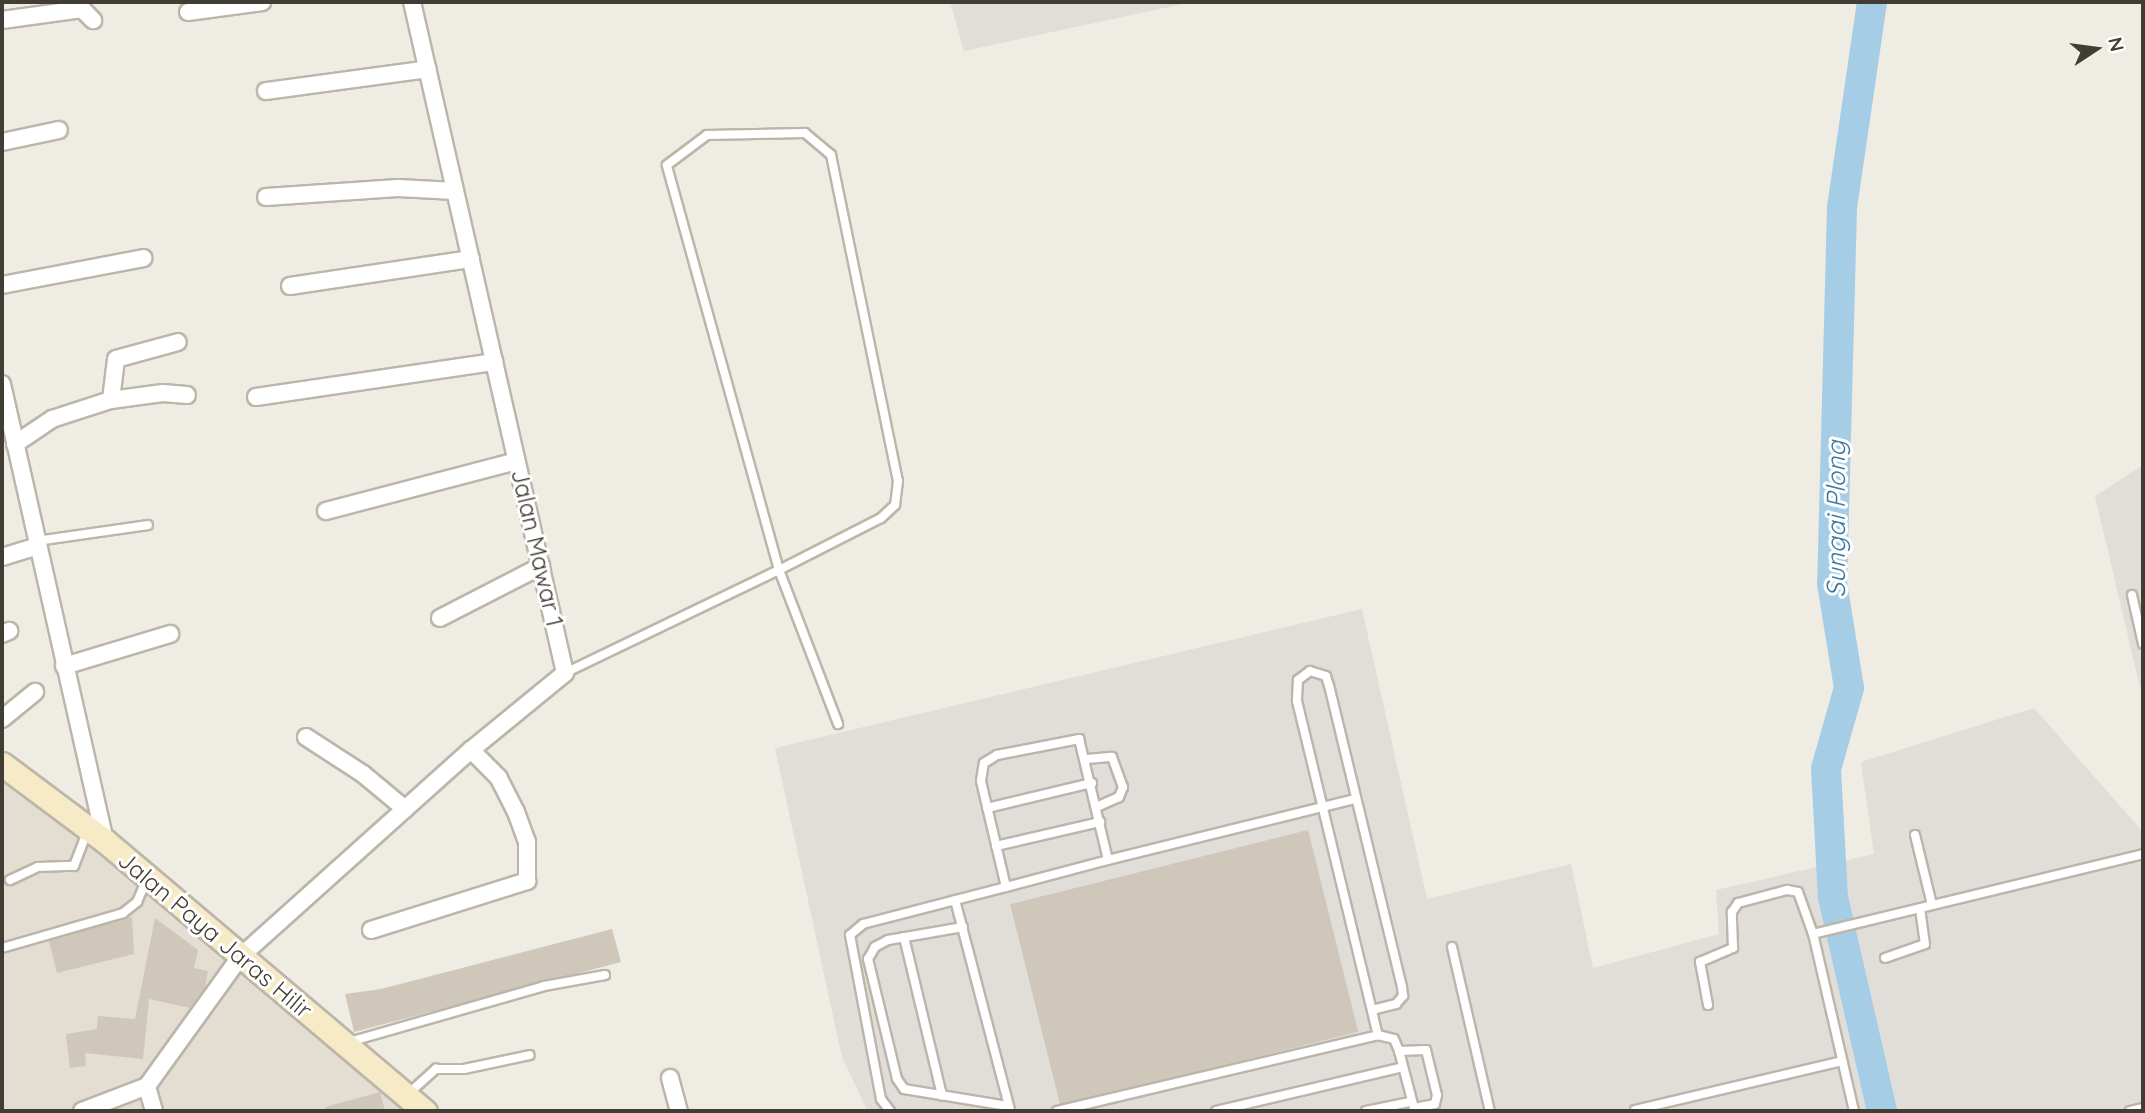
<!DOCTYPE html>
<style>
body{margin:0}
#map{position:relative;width:2145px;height:1113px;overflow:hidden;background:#efece4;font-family:Quicksand,sans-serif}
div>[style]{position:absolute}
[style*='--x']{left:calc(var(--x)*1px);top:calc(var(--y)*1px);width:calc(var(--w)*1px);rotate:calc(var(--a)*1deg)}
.residential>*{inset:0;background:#e3ddd2}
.industrial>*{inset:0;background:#e1ddd9}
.river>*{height:30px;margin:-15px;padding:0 15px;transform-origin:15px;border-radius:15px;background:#a6cde6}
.building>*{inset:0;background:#cfc7ba;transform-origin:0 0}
.roads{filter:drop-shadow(2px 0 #bcb6aa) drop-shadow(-2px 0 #bcb6aa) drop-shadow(0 2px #bcb6aa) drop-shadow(0 -2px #bcb6aa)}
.lane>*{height:8px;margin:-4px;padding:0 4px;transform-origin:4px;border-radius:4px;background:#fff}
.street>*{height:16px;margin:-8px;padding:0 8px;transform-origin:8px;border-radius:8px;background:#fff}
.secondary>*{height:23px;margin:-11.5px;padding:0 11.5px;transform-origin:11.5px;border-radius:11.5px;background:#f7eac6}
span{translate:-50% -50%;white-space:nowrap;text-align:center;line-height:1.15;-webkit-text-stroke:6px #fff;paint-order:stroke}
.street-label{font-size:24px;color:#413c34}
.water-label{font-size:26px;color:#3b779f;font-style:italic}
.frame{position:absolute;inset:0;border:4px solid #413c34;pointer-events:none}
.north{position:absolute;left:2061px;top:14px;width:70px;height:70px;-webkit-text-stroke:5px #fff;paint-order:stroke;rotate:77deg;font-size:19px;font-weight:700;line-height:28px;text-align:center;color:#413c34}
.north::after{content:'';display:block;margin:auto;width:24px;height:32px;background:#413c34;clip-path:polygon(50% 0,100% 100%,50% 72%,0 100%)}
</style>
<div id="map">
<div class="residential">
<i style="clip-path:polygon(2px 766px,423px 1111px,2px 1111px)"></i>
</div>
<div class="industrial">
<i style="clip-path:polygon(950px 2px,1192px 2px,964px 51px)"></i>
<i style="clip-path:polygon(2143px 465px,2143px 700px,2095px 496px)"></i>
<i style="clip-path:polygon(1362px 609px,1427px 899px,1571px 864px,1593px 968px,1719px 934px,1716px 890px,1874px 854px,1861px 762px,2034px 708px,2143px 832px,2143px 1111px,867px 1110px,842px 1057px,775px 748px)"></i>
</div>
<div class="river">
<i style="--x:1872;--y:2;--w:208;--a:98.3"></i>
<i style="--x:1842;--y:208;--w:375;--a:91.5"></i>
<i style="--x:1832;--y:583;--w:106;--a:80.8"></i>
<i style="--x:1849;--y:688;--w:84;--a:105.9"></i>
<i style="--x:1826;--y:769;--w:128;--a:86.9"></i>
<i style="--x:1833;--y:897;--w:220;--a:77.1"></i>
</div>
<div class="building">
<i style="left:1308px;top:830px;width:208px;height:307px;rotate:76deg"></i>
<i style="clip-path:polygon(132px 917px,134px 954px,57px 973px,49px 941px)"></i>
<i style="clip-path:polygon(155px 918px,198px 950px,194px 968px,208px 971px,205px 988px,190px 1008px,149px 999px,143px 1059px,85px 1053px,86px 1066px,70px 1068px,66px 1034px,97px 1029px,98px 1016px,135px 1019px)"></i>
<i style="clip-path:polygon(612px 929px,621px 962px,354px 1032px,345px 994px,381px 989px)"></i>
<i style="clip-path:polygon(380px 1092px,385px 1111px,326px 1111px,325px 1107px)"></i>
</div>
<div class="roads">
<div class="lane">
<i style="--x:37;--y:541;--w:112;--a:-8.2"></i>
<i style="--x:2132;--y:595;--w:50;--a:77.3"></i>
<i style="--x:565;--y:673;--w:237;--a:-25.7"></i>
<i style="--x:779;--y:570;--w:420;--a:-105.5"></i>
<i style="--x:667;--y:165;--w:50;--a:-36.9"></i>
<i style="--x:707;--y:135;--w:98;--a:-1.2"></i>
<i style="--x:805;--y:133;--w:34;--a:40"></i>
<i style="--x:831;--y:155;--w:333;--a:78.4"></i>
<i style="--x:898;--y:481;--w:24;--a:97"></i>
<i style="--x:895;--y:505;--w:19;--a:137"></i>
<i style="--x:881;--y:518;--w:114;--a:153"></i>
<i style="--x:779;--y:570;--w:165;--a:69"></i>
<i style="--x:1087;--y:759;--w:25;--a:-5"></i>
<i style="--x:1112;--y:757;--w:32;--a:70"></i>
<i style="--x:1123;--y:787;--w:11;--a:112"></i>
<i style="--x:1119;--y:797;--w:24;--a:156"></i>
<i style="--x:987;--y:808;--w:108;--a:-13.4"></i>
<i style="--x:1915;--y:835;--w:72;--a:76.3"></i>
<i style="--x:996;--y:846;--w:107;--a:-13"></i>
<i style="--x:1108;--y:860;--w:253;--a:-13.9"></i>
<i style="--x:10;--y:880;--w:31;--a:-25"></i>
<i style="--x:38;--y:867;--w:36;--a:-2"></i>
<i style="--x:74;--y:866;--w:36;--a:-69"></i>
<i style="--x:955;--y:900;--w:217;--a:75.3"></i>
<i style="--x:963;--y:927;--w:76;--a:170.2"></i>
<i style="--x:888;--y:940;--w:15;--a:152"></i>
<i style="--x:875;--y:947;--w:14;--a:120"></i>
<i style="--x:868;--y:959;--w:123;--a:76.4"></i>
<i style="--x:897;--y:1079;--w:12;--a:55"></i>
<i style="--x:904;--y:1089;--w:105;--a:9.3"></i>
<i style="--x:904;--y:937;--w:163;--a:76.5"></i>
<i style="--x:1452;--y:947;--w:168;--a:77"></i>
<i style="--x:2;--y:948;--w:126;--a:-16.1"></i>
<i style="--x:123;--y:913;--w:18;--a:-38"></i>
<i style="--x:137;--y:902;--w:26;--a:-67"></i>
<i style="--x:1885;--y:958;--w:42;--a:-19.3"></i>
<i style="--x:1925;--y:944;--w:35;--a:-98"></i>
<i style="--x:1708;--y:1005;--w:44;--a:-100.5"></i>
<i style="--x:1700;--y:962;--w:36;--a:-23"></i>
<i style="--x:1733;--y:948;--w:36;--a:-92"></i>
<i style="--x:1732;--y:912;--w:11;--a:-56"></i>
<i style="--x:1738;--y:903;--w:51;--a:-14.9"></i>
<i style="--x:1787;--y:890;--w:11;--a:10"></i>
<i style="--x:1798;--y:892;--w:45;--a:70.3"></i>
<i style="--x:1372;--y:1010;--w:25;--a:-14"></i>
<i style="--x:1396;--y:1004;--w:11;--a:-49"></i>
<i style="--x:1403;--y:996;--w:9;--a:-96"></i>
<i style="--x:1402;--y:987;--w:310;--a:-103.6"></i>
<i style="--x:1329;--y:686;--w:10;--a:-107"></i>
<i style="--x:1326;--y:676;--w:17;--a:-163"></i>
<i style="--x:1310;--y:671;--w:15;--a:143"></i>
<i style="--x:1298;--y:680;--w:21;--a:93"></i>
<i style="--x:1297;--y:701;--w:344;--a:76.4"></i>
<i style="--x:349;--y:1042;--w:203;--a:-16"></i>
<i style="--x:544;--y:986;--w:62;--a:-10.2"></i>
<i style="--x:408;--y:1094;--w:38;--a:-42"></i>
<i style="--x:436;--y:1069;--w:28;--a:0"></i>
<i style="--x:464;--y:1069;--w:67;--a:-12"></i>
<i style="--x:1635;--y:1110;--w:213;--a:-13.3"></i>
<i style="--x:890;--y:1111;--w:15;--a:-127"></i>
<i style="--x:881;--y:1099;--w:167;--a:-100.7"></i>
<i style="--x:850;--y:935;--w:17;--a:-40"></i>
<i style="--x:863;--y:924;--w:148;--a:-14.5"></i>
<i style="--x:1006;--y:887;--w:109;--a:-103.3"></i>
<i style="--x:981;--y:781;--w:18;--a:-81"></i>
<i style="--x:984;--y:763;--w:15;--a:-32"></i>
<i style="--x:997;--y:755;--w:84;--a:-11"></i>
<i style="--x:1079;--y:739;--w:124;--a:76.5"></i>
<i style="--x:1108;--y:860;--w:106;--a:165.2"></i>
<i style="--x:1057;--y:1111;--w:330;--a:-13.3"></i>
<i style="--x:1378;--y:1035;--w:16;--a:14"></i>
<i style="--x:1394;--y:1039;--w:13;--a:67"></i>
<i style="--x:1399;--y:1051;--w:27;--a:-2"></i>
<i style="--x:1426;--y:1050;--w:46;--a:76.3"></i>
<i style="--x:1437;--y:1095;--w:9;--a:103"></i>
<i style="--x:1435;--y:1104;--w:21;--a:169"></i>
<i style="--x:1414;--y:1108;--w:59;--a:-104.7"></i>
<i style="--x:1216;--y:1111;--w:192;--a:-13.2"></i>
<i style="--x:1366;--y:1111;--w:45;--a:-11.6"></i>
<i style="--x:1854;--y:1111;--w:182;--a:-103"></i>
<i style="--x:1813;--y:934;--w:340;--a:-13.6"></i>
<i style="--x:2130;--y:1111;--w:13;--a:-13"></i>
</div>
<div class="street">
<i style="--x:188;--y:12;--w:75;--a:-7.7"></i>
<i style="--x:2;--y:20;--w:81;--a:-7.8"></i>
<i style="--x:82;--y:9;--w:16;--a:45"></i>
<i style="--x:266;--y:91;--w:163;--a:-7.7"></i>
<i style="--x:2;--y:142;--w:58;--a:-11.9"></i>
<i style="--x:266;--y:197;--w:132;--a:-3.9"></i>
<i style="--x:398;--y:188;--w:57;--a:3"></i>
<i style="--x:2;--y:285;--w:144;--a:-10.8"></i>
<i style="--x:290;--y:286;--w:183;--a:-8.5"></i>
<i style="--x:2;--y:384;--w:468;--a:77.3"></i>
<i style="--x:256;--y:397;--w:241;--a:-8.4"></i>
<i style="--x:111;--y:400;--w:41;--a:-83"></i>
<i style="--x:116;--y:359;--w:64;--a:-15.3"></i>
<i style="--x:15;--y:444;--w:45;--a:-34"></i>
<i style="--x:52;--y:419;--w:62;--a:-17.9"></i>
<i style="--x:111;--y:400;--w:52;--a:-7.7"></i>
<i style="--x:163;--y:393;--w:24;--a:5"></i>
<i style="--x:326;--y:511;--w:197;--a:-14.7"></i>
<i style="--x:2;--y:557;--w:37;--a:-17"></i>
<i style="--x:440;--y:618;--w:114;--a:-27.2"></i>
<i style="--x:2;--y:634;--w:8;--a:-23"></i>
<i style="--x:64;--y:666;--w:111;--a:-16.8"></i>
<i style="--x:2;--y:719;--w:43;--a:-39.3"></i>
<i style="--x:306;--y:737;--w:68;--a:33"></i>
<i style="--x:363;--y:774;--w:55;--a:39.8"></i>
<i style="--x:371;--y:930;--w:164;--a:-17.4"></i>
<i style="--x:527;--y:881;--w:39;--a:-90"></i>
<i style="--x:527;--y:842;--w:32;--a:-110"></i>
<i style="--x:516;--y:812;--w:38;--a:-117"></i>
<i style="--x:499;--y:778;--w:40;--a:-135"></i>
<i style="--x:670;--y:1078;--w:34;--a:75"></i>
<i style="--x:82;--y:1111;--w:70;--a:-21"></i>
<i style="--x:154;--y:1111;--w:26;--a:-106"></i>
<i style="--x:147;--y:1086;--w:159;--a:-54.2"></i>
<i style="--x:240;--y:957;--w:310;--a:-41.9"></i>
<i style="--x:471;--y:750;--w:122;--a:-39.3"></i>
<i style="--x:565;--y:673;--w:688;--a:-102.84"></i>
</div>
<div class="secondary">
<i style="--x:2;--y:764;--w:129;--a:36.8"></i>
<i style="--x:105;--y:841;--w:419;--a:40.2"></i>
</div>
</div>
<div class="street-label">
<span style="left:537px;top:548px;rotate:77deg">Jalan Mawar 1</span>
<span style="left:215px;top:935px;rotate:40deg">Jalan Paya Jaras Hilir</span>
</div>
<div class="water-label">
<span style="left:1836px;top:519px;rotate:-90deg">Sungai Plong</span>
</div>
<div class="frame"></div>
<div class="north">N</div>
</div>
